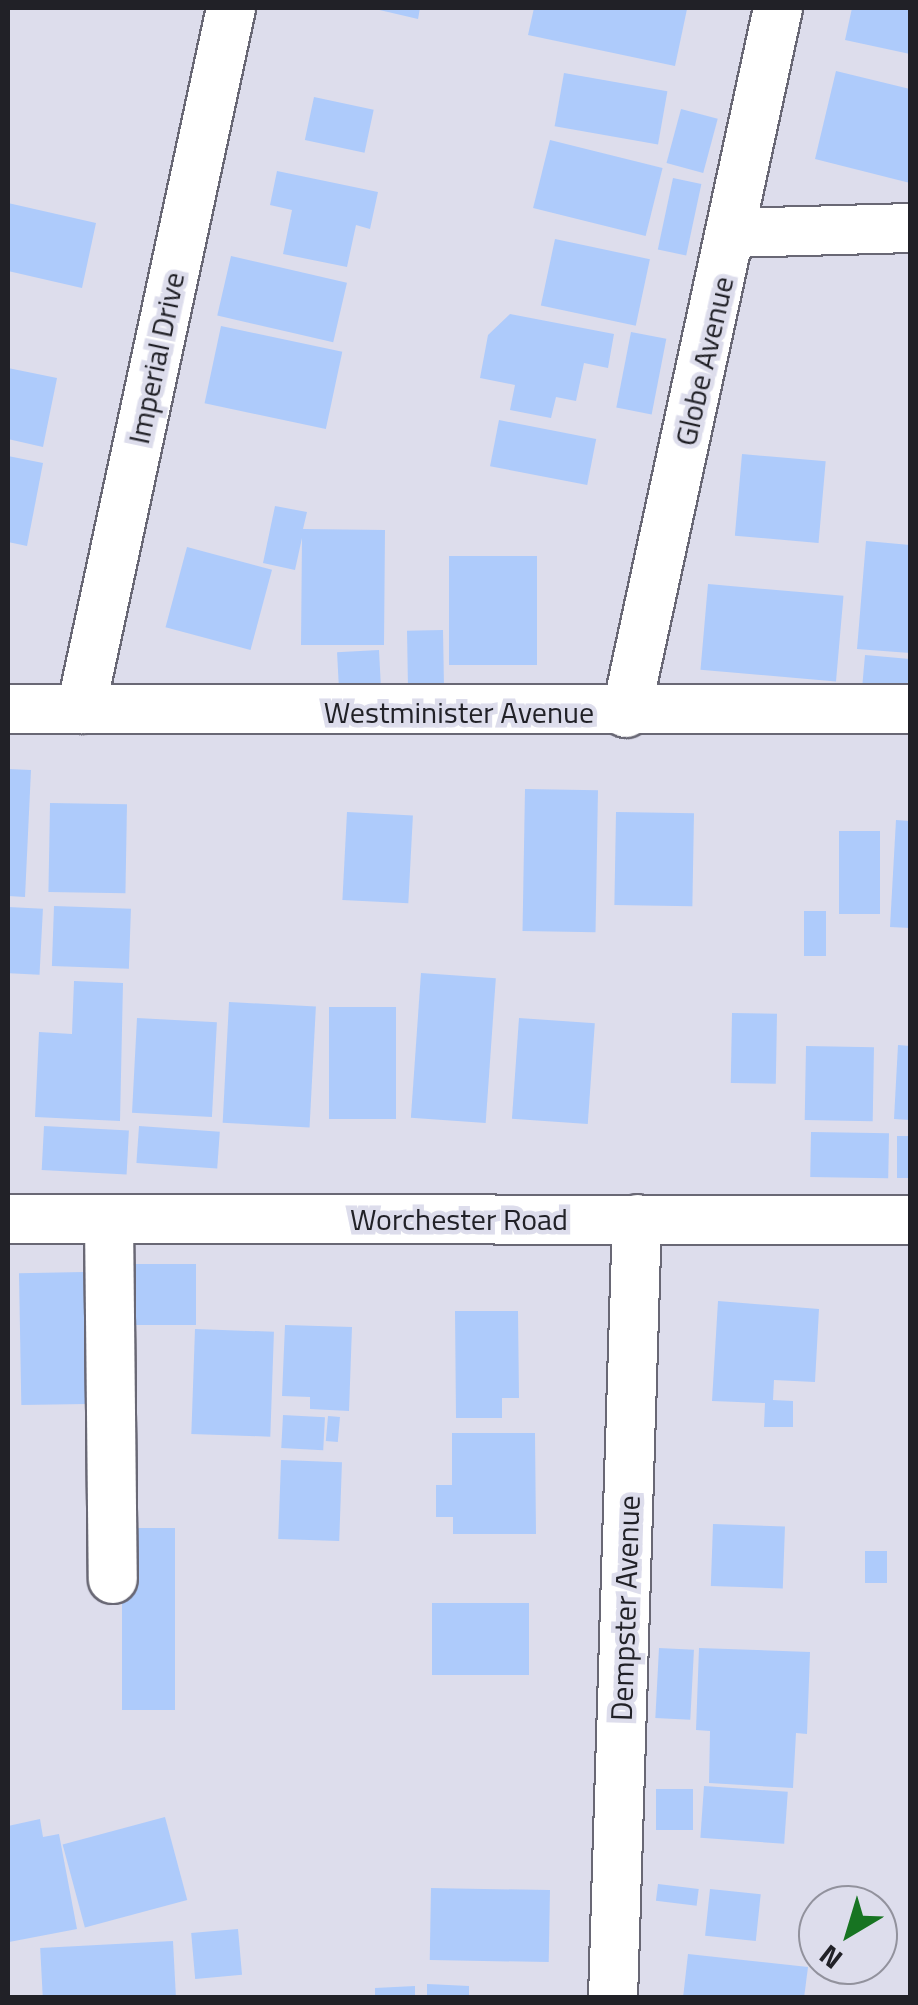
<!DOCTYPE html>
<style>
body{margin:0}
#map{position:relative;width:918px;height:2005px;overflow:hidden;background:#ddddec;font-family:"Titillium Web",sans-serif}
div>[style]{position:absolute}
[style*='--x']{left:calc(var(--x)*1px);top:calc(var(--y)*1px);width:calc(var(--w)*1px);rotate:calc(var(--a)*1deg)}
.building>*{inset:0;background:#aecbfb;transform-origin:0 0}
.roads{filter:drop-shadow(2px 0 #696875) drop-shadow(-2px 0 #696875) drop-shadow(0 2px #696875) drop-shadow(0 -2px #696875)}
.minor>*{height:48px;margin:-24px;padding:0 24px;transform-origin:24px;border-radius:24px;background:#fff}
span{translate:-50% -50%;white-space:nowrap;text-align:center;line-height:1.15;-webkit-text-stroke:9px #ddddec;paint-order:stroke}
.street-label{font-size:30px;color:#212127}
.frame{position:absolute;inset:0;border:10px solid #212127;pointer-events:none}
.north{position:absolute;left:798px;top:1885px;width:100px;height:100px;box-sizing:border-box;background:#ddddec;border:2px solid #92929d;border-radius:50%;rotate:218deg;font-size:28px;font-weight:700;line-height:40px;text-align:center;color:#212127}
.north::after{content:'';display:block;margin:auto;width:35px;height:45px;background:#177422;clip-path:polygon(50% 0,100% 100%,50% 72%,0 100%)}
</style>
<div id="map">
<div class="building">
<i style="clip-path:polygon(371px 8px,420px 8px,418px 19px)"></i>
<i style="clip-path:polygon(534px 8px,682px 8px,687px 9px,675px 66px,528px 35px)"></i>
<i style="clip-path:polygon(852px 8px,910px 8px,910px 54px,845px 40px)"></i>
<i style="clip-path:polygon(836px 71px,910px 89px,910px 183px,815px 159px)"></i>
<i style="left:564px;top:73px;width:105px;height:54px;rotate:10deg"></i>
<i style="left:314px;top:97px;width:61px;height:44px;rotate:12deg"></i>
<i style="left:681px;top:109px;width:38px;height:56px;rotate:15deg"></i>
<i style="left:550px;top:140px;width:116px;height:70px;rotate:14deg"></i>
<i style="clip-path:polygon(277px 171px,378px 192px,370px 229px,356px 225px,347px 267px,283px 254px,292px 210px,270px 205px)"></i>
<i style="left:673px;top:178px;width:29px;height:73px;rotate:12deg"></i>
<i style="clip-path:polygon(8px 203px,96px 223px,82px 288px,8px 271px)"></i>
<i style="left:555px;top:239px;width:97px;height:68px;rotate:12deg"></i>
<i style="left:231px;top:256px;width:119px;height:61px;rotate:13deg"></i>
<i style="clip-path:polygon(510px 314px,614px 334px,608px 368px,584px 363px,576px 401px,556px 397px,551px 418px,510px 410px,515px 385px,480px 378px,488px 335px)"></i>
<i style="left:221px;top:326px;width:124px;height:79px;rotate:12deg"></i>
<i style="left:631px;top:332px;width:36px;height:77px;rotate:11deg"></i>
<i style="clip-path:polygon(8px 368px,57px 378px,43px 447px,8px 439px)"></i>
<i style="left:499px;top:420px;width:99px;height:47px;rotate:11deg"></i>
<i style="left:742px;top:454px;width:84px;height:82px;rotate:5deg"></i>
<i style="clip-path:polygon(8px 456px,43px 463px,27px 546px,8px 542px)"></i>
<i style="clip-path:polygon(275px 506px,307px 512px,303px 529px,385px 530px,384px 645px,301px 645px,302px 538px,295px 570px,263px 563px)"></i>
<i style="clip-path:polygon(866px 541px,910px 545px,910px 653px,857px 649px)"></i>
<i style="left:187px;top:547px;width:88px;height:83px;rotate:15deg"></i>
<i style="left:449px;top:556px;width:88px;height:109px"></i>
<i style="left:708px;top:584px;width:136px;height:86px;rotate:5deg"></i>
<i style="left:443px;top:630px;width:62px;height:36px;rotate:89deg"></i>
<i style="left:379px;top:650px;width:34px;height:42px;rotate:87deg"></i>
<i style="left:865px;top:655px;width:45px;height:40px;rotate:5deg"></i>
<i style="clip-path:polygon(8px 769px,31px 770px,25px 897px,8px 896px)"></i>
<i style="left:525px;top:789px;width:73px;height:142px;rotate:1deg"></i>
<i style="left:50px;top:803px;width:77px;height:89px;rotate:1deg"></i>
<i style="left:347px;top:812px;width:66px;height:88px;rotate:3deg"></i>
<i style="left:616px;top:812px;width:78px;height:93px;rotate:1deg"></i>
<i style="clip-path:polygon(896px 820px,910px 821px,910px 928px,890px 927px)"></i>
<i style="left:839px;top:831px;width:41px;height:83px"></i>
<i style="left:54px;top:906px;width:77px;height:60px;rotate:2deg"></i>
<i style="left:8px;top:907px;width:35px;height:66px;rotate:3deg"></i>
<i style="left:804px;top:911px;width:22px;height:45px"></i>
<i style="left:421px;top:973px;width:75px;height:145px;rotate:4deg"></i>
<i style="clip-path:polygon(74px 981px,123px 983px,120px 1121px,35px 1117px,39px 1032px,72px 1034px)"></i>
<i style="left:229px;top:1002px;width:87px;height:121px;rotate:3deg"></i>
<i style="left:329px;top:1007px;width:67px;height:112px"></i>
<i style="left:732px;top:1013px;width:45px;height:70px;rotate:1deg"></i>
<i style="left:137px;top:1018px;width:80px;height:95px;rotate:3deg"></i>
<i style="left:519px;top:1018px;width:76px;height:101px;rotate:4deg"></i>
<i style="clip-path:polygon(898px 1045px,910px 1046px,910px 1120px,894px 1119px)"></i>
<i style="left:806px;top:1046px;width:68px;height:74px;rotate:1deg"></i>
<i style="left:44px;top:1126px;width:85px;height:44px;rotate:3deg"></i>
<i style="left:139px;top:1126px;width:81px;height:37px;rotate:4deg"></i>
<i style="left:811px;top:1132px;width:78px;height:45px;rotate:1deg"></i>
<i style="left:897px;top:1136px;width:13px;height:42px"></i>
<i style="left:123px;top:1264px;width:73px;height:61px"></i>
<i style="left:84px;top:1272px;width:132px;height:65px;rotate:89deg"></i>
<i style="clip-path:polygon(718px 1301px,819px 1309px,815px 1382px,774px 1380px,773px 1400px,793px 1401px,793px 1427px,764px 1427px,765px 1403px,712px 1401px)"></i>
<i style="clip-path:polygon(455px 1311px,518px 1311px,519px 1398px,502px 1398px,502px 1418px,456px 1418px)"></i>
<i style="clip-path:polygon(285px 1325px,352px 1327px,349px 1411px,310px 1409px,310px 1397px,282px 1396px)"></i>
<i style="left:195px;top:1329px;width:79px;height:105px;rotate:2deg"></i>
<i style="left:283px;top:1415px;width:42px;height:33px;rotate:3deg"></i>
<i style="left:328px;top:1416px;width:12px;height:25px;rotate:5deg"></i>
<i style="clip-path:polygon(452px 1433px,535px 1433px,536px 1534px,453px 1534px,453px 1517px,436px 1517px,436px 1485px,452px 1485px)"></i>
<i style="left:281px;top:1460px;width:61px;height:79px;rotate:2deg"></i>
<i style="left:713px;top:1524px;width:72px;height:62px;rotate:2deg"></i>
<i style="left:122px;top:1528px;width:53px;height:182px"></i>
<i style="left:865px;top:1551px;width:22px;height:32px"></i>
<i style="left:432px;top:1603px;width:97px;height:72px"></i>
<i style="left:659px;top:1648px;width:35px;height:70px;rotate:3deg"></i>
<i style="clip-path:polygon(699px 1648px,810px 1652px,807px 1734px,796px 1733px,793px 1788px,709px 1783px,710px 1731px,696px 1730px)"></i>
<i style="left:704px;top:1786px;width:84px;height:52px;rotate:4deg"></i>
<i style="left:656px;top:1789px;width:37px;height:41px"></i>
<i style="left:165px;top:1817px;width:86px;height:106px;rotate:75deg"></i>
<i style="clip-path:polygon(40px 1819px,43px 1837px,59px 1834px,77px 1929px,9px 1942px,8px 1826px)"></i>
<i style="left:658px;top:1884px;width:41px;height:17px;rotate:7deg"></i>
<i style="left:431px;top:1888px;width:119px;height:72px;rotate:1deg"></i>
<i style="left:710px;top:1889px;width:51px;height:47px;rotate:6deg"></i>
<i style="left:238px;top:1929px;width:46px;height:47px;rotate:85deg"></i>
<i style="left:173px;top:1941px;width:57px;height:133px;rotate:87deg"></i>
<i style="clip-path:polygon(688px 1954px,808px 1967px,804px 1998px,683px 1998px)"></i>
<i style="clip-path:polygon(427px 1984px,469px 1986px,469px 1998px,427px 1998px)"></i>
<i style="clip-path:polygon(415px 1986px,415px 1998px,375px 1998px,375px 1988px)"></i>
</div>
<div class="roads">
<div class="minor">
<i style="--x:732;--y:233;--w:178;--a:-1.6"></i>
<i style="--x:8;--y:709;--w:902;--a:0"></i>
<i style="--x:81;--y:709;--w:717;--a:-77.92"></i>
<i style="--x:626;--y:713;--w:721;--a:-77.83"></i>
<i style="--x:8;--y:1219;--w:902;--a:0.06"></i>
<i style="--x:109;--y:1221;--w:358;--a:89.4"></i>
<i style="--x:613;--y:1998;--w:779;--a:-88.24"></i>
</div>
</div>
<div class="street-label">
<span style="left:156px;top:358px;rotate:-78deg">Imperial Drive</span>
<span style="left:704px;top:361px;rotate:-77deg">Globe Avenue</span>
<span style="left:459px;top:712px">Westminister Avenue</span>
<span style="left:459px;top:1219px">Worchester Road</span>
<span style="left:625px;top:1608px;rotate:-88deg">Dempster Avenue</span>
</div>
<div class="frame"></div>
<div class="north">N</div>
</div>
